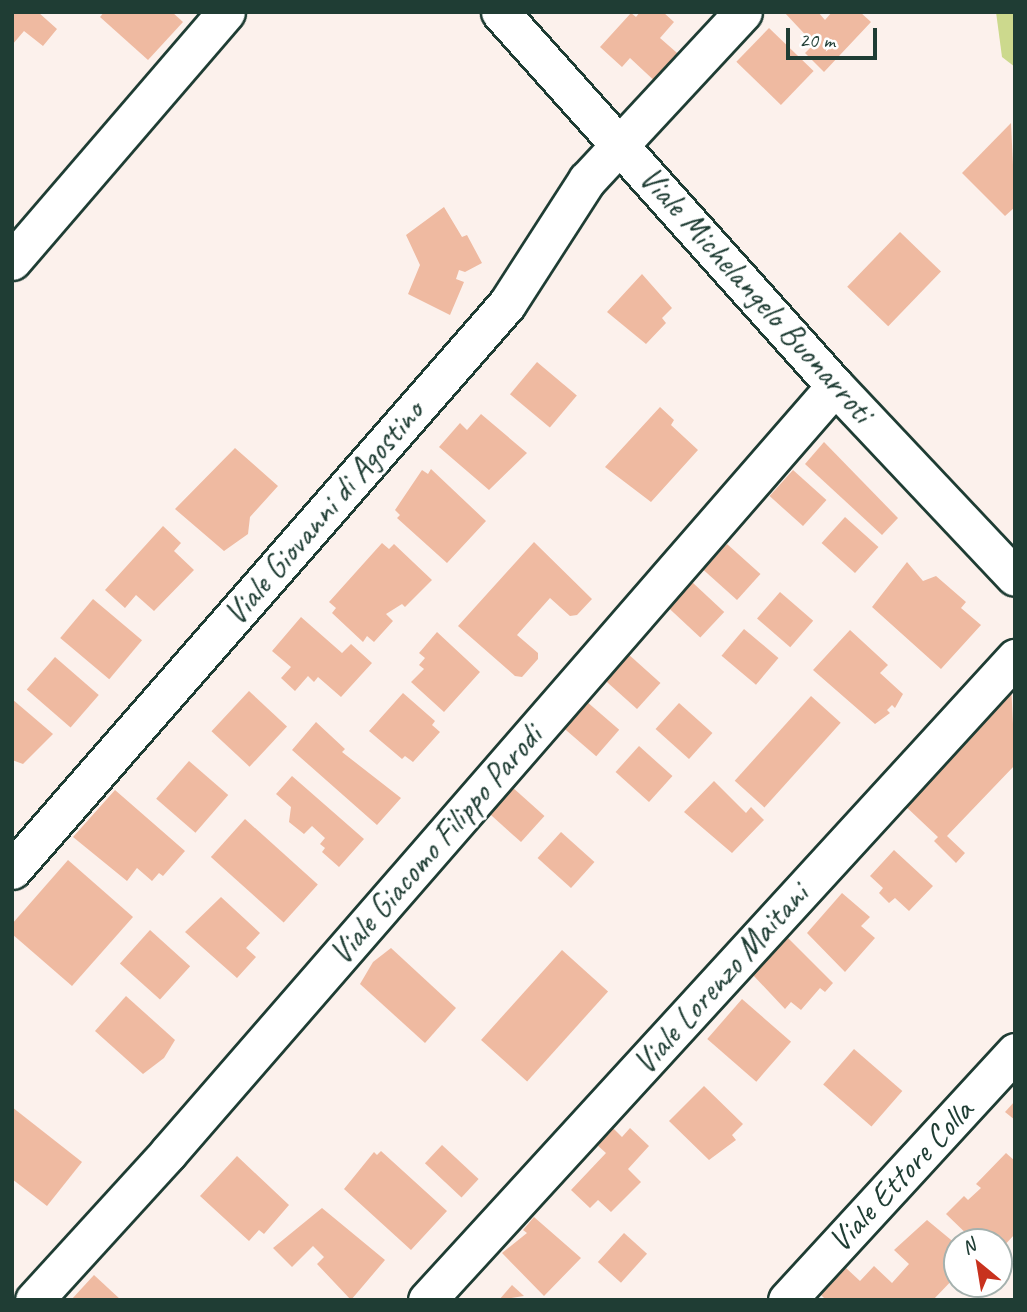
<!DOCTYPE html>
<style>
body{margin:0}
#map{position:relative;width:1027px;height:1312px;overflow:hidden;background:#fcf1ec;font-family:Caveat,sans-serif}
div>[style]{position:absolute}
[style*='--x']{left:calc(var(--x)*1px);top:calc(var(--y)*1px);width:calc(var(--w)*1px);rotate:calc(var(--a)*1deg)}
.green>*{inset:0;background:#ccd98d}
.building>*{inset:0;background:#efbaa1;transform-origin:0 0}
.roads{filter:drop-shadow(2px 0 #1f3d34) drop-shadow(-2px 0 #1f3d34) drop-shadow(0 2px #1f3d34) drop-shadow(0 -2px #1f3d34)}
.minor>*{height:37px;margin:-18.5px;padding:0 18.5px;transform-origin:18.5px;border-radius:18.5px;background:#fff}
span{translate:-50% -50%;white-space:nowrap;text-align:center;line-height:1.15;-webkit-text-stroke:6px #fff;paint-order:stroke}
.street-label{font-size:33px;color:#1f3d34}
.frame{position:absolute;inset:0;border:14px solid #1f3d34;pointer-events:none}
.north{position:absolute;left:943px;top:1228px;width:70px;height:70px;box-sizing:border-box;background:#fff;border:2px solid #a5b1ae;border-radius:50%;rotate:330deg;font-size:19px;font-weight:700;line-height:28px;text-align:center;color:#1f3d34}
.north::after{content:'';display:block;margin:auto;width:24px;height:32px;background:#c8321e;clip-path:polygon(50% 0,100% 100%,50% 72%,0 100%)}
.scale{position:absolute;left:786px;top:28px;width:91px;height:32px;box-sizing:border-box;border:4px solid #1f3d34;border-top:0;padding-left:9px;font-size:21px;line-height:24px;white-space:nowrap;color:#1f3d34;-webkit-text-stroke:5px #fff;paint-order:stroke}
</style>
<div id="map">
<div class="green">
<i style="clip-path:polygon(996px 12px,1015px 12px,1015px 67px,1002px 57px)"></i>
</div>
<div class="building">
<i style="clip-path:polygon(12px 12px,38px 12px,57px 29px,43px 46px,24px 31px,12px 45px)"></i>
<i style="clip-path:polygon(104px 12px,172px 12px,183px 22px,148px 60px,100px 17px)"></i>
<i style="clip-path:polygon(640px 12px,663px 12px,674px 22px,660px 38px,684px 59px,660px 86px,630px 58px,622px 67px,600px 47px,631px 13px,636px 17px)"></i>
<i style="clip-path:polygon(784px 12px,818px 12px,825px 20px,832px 12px,860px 12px,871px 22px,824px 72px,805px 53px,814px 44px)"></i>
<i style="left:769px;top:28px;width:62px;height:47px;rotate:44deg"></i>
<i style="clip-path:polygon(1011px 123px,1015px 207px,1005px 216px,962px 173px)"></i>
<i style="clip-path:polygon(444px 207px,462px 237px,467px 235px,482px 263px,465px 272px,459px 270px,456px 279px,464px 282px,450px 315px,408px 294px,420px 265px,406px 235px)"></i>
<i style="left:900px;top:232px;width:57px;height:76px;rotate:44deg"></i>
<i style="clip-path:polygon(642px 274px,672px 308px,662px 318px,666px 323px,646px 344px,607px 312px)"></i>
<i style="left:537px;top:362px;width:52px;height:42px;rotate:40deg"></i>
<i style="clip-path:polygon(660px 407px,674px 420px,671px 425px,698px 450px,651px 502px,605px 467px)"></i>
<i style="clip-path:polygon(481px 414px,527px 453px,489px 490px,439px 447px,460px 423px,467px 430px)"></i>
<i style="clip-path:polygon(824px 442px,898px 518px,882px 535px,805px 464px)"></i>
<i style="clip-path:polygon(235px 448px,278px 486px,250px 517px,248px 534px,224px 551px,175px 509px)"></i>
<i style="clip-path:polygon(431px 469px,486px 521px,447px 563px,397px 518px,400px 515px,395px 510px,422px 470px,428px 474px)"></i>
<i style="left:793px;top:470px;width:45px;height:35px;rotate:42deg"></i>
<i style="left:845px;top:517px;width:45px;height:35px;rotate:42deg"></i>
<i style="clip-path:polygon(163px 526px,181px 543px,174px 551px,194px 570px,154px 611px,136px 595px,125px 608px,105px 590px)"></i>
<i style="clip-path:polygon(534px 542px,592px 599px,577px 615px,570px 616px,550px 598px,517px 635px,538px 653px,538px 659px,522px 677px,515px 676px,458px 626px)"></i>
<i style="clip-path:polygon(382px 543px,389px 549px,394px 544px,432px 580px,405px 607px,402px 604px,386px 614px,393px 621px,374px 642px,367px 636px,363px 642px,332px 613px,336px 608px,329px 602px)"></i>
<i style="left:727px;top:544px;width:45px;height:35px;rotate:42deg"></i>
<i style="clip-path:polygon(907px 562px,923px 581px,936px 576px,966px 602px,961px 608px,981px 625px,941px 669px,872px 607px)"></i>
<i style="left:692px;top:582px;width:44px;height:35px;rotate:43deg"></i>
<i style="left:780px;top:592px;width:44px;height:35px;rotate:41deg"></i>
<i style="left:93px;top:599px;width:64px;height:51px;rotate:40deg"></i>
<i style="clip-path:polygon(301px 617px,342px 653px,351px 644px,372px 663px,341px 697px,318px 677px,314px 682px,308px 676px,295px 691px,281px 678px,291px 667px,272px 651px)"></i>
<i style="left:744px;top:629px;width:45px;height:35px;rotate:40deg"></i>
<i style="clip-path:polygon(850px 630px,888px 665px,880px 673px,903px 694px,895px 708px,892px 705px,887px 710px,890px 713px,875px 724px,813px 670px)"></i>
<i style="clip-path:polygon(437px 632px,480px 672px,444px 712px,411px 682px,424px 669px,419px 665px,425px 658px,419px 653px)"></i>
<i style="left:627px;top:653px;width:45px;height:35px;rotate:42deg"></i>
<i style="left:55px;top:657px;width:58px;height:43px;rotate:41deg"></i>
<i style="clip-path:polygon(1011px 683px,1015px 765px,947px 836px,965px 853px,956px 863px,934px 841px,938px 837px,901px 802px)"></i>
<i style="left:249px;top:691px;width:52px;height:55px;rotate:43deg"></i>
<i style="clip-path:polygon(403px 693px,435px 721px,432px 725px,440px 732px,413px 762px,405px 756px,402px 759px,369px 731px)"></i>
<i style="left:811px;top:696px;width:40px;height:114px;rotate:42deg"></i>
<i style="clip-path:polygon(12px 699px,53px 734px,23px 764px,12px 760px)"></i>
<i style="left:586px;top:701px;width:44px;height:35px;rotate:41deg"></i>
<i style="left:679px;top:703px;width:45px;height:35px;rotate:42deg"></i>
<i style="clip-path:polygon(316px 722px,345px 749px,342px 752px,401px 798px,377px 825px,292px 750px)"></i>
<i style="left:639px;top:746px;width:45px;height:35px;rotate:42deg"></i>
<i style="left:189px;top:761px;width:52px;height:50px;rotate:41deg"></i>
<i style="clip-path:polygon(292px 776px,364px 839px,339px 867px,322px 852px,325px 848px,320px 844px,325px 838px,312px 826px,304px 834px,289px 822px,291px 807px,276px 794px)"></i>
<i style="clip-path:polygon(714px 781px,746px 813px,751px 807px,764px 820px,732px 853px,684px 812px)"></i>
<i style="left:511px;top:786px;width:45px;height:35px;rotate:42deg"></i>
<i style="clip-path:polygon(115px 790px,185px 851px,163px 876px,159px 873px,152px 881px,137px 868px,127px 881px,73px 837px)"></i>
<i style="left:245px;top:819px;width:98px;height:51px;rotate:42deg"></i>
<i style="left:561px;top:832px;width:45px;height:35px;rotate:42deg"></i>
<i style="clip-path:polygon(894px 850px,933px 886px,909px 911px,895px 898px,889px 903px,879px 893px,883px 888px,870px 876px)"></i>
<i style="clip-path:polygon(68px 860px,133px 917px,72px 986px,12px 934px,12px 924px)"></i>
<i style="clip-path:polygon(842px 893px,870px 917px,861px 926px,875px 938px,845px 972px,807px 933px)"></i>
<i style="clip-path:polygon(221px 897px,260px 933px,246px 948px,256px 957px,237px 978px,185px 932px)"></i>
<i style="left:150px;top:930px;width:54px;height:45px;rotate:42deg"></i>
<i style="clip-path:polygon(787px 937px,833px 983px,825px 992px,820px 988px,801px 1010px,791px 1002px,785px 1009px,753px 975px)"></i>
<i style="clip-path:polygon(391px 948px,456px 1008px,425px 1043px,360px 984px,373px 962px)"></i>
<i style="left:562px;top:950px;width:62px;height:121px;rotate:42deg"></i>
<i style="clip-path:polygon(126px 996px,175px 1040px,164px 1058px,143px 1074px,95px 1031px)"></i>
<i style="left:742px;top:999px;width:65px;height:53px;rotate:41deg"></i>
<i style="left:854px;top:1049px;width:64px;height:47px;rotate:41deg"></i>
<i style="clip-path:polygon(704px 1086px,743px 1124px,732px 1135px,736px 1140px,709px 1160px,669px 1121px)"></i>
<i style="clip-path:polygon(1015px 1101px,1015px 1120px,1005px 1112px)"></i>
<i style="clip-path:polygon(12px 1107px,82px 1162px,47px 1206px,12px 1179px)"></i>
<i style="clip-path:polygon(612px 1127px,622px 1137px,630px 1128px,649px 1146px,628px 1169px,641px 1182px,611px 1212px,598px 1200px,590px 1208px,571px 1190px,606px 1153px,596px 1144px)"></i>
<i style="left:442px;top:1145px;width:50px;height:25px;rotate:43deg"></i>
<i style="clip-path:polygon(381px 1151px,447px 1211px,411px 1250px,344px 1189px,374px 1152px,377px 1155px)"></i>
<i style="clip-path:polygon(1006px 1153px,1015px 1161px,1015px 1234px,999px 1251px,999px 1242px,975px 1242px,946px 1214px,964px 1196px,968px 1200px,981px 1188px,976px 1184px)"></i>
<i style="clip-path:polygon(237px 1156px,289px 1205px,264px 1234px,259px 1230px,249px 1241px,200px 1196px)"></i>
<i style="clip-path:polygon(322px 1208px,385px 1260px,351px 1300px,317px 1264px,324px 1257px,313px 1246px,292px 1267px,273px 1248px)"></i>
<i style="clip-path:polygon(534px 1217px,581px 1258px,544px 1296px,502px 1253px,527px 1233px,523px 1230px)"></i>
<i style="clip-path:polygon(927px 1220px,956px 1244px,948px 1253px,957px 1262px,957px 1275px,933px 1300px,826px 1300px,821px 1295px,846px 1268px,860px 1281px,874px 1266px,892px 1283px,909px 1264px,894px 1250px)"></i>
<i style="left:624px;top:1233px;width:31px;height:39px;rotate:42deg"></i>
<i style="clip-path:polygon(94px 1275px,121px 1300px,71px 1300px)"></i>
<i style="clip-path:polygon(512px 1285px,524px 1296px,499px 1300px)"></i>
</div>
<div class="roads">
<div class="minor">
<i style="--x:500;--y:12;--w:502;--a:48.15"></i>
<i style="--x:835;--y:386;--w:262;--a:46.7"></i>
<i style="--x:12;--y:261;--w:328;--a:-49.3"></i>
<i style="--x:12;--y:870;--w:752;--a:-48.83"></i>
<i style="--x:507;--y:304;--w:148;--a:-57.2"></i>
<i style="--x:587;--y:180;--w:229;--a:-47.1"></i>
<i style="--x:34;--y:1300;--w:199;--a:-47.6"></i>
<i style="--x:168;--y:1153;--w:1016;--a:-48.99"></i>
<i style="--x:427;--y:1300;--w:871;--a:-47.51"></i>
<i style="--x:787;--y:1300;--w:337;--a:-47.4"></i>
</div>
</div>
<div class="street-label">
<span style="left:756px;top:295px;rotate:48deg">Viale Michelangelo Buonarroti</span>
<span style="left:324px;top:513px;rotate:-49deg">Viale Giovanni di Agostino</span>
<span style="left:436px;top:845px;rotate:-49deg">Viale Giacomo Filippo Parodi</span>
<span style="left:721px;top:979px;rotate:-48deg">Viale Lorenzo Maitani</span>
<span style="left:901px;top:1176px;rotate:-47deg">Viale Ettore Colla</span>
</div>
<div class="frame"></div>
<div class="north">N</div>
<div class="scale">20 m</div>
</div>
